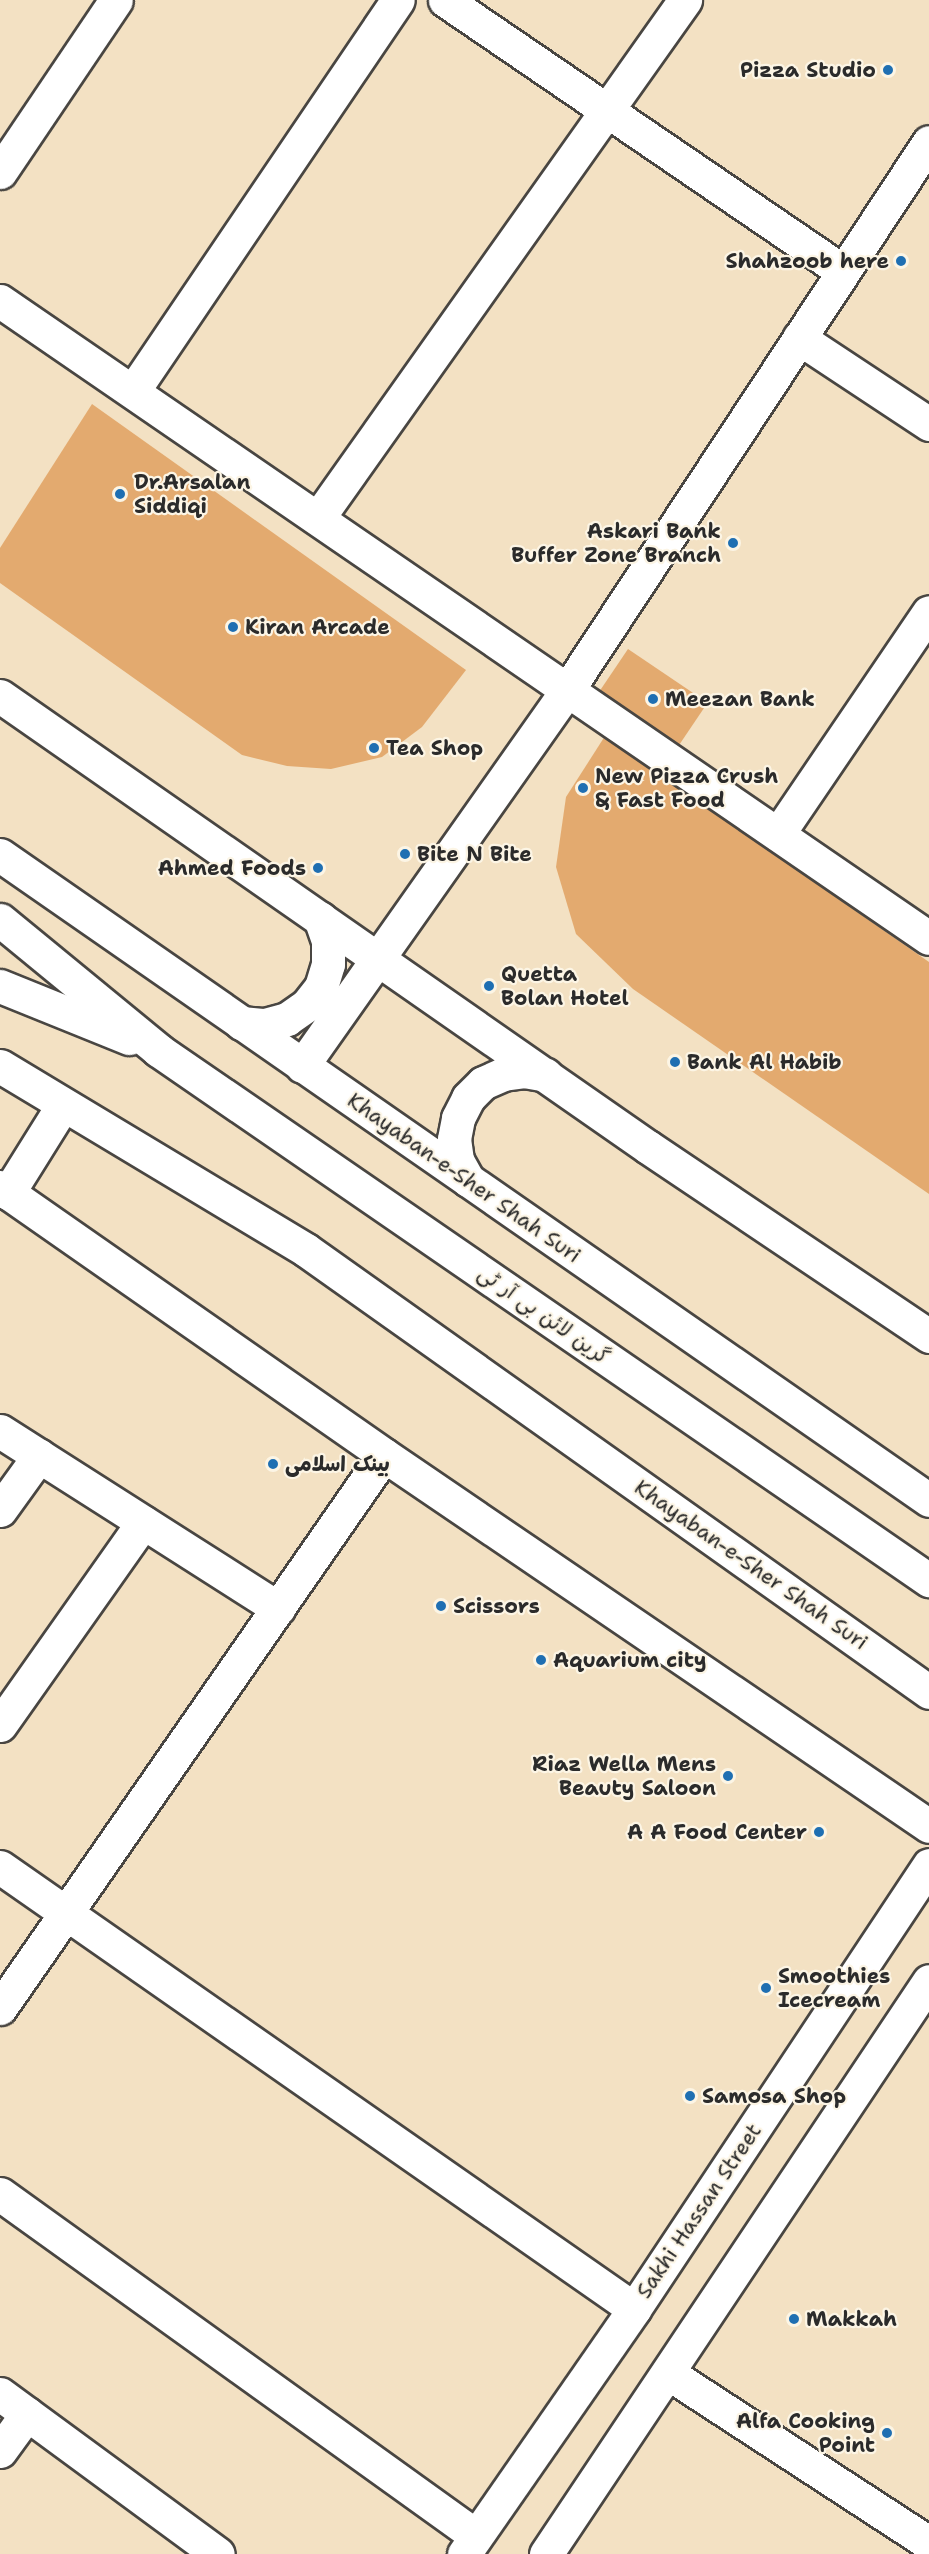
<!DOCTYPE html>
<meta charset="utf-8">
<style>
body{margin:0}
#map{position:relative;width:929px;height:2554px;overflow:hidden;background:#f3e1c3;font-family:"Shantell Sans","Playpen Sans Arabic",sans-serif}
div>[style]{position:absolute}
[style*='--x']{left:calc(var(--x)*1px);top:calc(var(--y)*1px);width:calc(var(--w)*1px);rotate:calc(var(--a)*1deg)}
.building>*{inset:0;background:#e3aa6f;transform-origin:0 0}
.roads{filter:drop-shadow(2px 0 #494642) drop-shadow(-2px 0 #494642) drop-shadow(0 2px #494642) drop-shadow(0 -2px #494642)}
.minor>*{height:33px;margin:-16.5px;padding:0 16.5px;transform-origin:16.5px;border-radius:16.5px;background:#fff}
.major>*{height:33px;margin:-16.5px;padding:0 16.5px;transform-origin:16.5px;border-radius:16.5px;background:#fff}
.dots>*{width:16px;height:16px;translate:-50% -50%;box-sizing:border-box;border:3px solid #fcf5e5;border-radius:50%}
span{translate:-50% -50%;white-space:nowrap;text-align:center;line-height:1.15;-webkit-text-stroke:4.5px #fcf5e5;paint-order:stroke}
.poi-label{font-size:21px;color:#2b2b2b;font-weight:700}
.right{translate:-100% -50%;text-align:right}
.left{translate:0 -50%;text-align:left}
.street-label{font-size:21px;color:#2b2b2b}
</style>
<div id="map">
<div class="building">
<i style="clip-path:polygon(92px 404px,466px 670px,422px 727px,382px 757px,331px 769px,287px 766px,242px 755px,0 583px,0 548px)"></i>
<i style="left:628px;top:649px;width:96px;height:57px;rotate:34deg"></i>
<i style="clip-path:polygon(605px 736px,929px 962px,929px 1194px,633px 989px,576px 934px,556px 867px,566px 797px)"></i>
</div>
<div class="roads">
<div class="minor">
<i style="--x:445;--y:0;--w:482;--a:34.3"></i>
<i style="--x:0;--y:172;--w:207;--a:-56"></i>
<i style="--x:0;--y:301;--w:1126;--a:34.44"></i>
<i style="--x:799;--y:338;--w:156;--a:33.5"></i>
<i style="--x:133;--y:391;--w:472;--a:-55.9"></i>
<i style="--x:318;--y:518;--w:635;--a:-54.68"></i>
<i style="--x:778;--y:834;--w:268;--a:-55.8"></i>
<i style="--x:0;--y:920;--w:205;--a:39.4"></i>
<i style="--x:158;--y:1050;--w:936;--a:34.51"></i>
<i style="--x:0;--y:986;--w:139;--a:22"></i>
<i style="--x:241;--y:1023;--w:24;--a:5"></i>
<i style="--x:265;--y:1025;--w:23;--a:-15"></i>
<i style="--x:287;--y:1019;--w:24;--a:-35"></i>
<i style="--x:307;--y:1005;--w:23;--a:-52"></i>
<i style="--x:321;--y:987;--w:24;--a:-73"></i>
<i style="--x:328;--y:964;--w:23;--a:-90"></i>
<i style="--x:328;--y:941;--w:24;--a:-109"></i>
<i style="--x:302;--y:1066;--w:461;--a:-54.8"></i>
<i style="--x:568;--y:689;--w:655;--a:-56.58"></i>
<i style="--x:468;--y:1180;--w:23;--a:-119"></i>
<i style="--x:457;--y:1160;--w:21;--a:-98"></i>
<i style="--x:454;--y:1139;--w:21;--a:-79"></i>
<i style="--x:458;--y:1118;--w:22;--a:-63"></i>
<i style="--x:468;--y:1098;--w:21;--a:-45"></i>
<i style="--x:483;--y:1083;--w:22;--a:-24"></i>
<i style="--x:503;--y:1074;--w:21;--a:-8"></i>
<i style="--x:524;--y:1071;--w:22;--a:10"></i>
<i style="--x:0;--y:1187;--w:468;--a:34.9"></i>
<i style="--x:384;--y:1455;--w:659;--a:34.24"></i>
<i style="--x:8;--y:1193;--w:104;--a:-58"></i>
<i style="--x:0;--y:1431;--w:330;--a:32.5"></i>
<i style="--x:0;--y:1510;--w:67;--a:-54.2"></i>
<i style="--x:0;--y:1725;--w:248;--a:-54.8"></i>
<i style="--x:0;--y:1867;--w:773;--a:34.88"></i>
<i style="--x:0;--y:2008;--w:673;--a:-55.22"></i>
<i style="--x:0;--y:2194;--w:586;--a:35.7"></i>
<i style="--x:668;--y:2373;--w:311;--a:33.1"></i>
<i style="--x:0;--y:2394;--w:270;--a:36.3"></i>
<i style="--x:0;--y:2451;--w:46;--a:-53.9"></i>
<i style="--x:464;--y:2554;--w:298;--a:-55.2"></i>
<i style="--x:634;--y:2309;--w:533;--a:-56.4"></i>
<i style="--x:546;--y:2554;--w:689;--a:-56.24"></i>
</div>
<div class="major">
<i style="--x:0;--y:696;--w:789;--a:34.84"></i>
<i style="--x:648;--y:1147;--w:339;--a:33.9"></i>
<i style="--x:0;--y:855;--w:1131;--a:34.77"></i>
<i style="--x:0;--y:1066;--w:357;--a:31"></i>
<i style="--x:306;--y:1250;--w:764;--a:35.35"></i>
</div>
</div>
<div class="dots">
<i style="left:888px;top:70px;background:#1f6fb2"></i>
<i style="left:901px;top:261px;background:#1f6fb2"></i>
<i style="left:120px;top:494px;background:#1f6fb2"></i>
<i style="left:733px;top:543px;background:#1f6fb2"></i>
<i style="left:233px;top:627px;background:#1f6fb2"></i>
<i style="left:653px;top:699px;background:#1f6fb2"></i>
<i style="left:374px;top:748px;background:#1f6fb2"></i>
<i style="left:583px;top:788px;background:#1f6fb2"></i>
<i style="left:405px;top:854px;background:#1f6fb2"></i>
<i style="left:318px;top:868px;background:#1f6fb2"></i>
<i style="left:489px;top:986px;background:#1f6fb2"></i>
<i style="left:675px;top:1062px;background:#1f6fb2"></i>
<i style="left:273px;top:1464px;background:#1f6fb2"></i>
<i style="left:441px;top:1606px;background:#1f6fb2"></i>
<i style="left:541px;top:1660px;background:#1f6fb2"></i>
<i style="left:728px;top:1776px;background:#1f6fb2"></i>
<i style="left:819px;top:1832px;background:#1f6fb2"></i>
<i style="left:766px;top:1988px;background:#1f6fb2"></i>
<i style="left:690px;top:2096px;background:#1f6fb2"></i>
<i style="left:794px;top:2319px;background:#1f6fb2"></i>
<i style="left:887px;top:2433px;background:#1f6fb2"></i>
</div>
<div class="poi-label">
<span class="right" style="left:876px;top:70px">Pizza Studio</span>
<span class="right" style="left:889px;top:261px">Shahzoob here</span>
<span class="left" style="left:134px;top:494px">Dr.Arsalan<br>Siddiqi</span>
<span class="right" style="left:721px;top:543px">Askari Bank<br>Buffer Zone Branch</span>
<span class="left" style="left:245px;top:627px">Kiran Arcade</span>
<span class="left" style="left:665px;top:699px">Meezan Bank</span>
<span class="left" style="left:386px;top:748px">Tea Shop</span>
<span class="left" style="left:595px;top:788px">New Pizza Crush<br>&amp; Fast Food</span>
<span class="left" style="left:417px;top:854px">Bite N Bite</span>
<span class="right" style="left:306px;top:868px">Ahmed Foods</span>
<span class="left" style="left:501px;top:986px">Quetta<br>Bolan Hotel</span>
<span class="left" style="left:687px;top:1062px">Bank Al Habib</span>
<span class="left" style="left:285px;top:1464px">بینک اسلامی</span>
<span class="left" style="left:453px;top:1606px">Scissors</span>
<span class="left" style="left:553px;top:1660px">Aquarium city</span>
<span class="right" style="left:716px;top:1776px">Riaz Wella Mens<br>Beauty Saloon</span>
<span class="right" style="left:807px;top:1832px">A A Food Center</span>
<span class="left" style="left:778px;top:1988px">Smoothies<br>Icecream</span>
<span class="left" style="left:702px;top:2096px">Samosa Shop</span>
<span class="left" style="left:806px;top:2319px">Makkah</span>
<span class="right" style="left:875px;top:2433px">Alfa Cooking<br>Point</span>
</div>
<div class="street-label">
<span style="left:464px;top:1178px;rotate:35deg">Khayaban-e-Sher Shah Suri</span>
<span style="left:544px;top:1315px;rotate:35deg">گرین لائن بی آر ٹی</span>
<span style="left:751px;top:1565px;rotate:35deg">Khayaban-e-Sher Shah Suri</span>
<span style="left:699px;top:2211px;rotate:-56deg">Sakhi Hassan Street</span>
</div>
</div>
